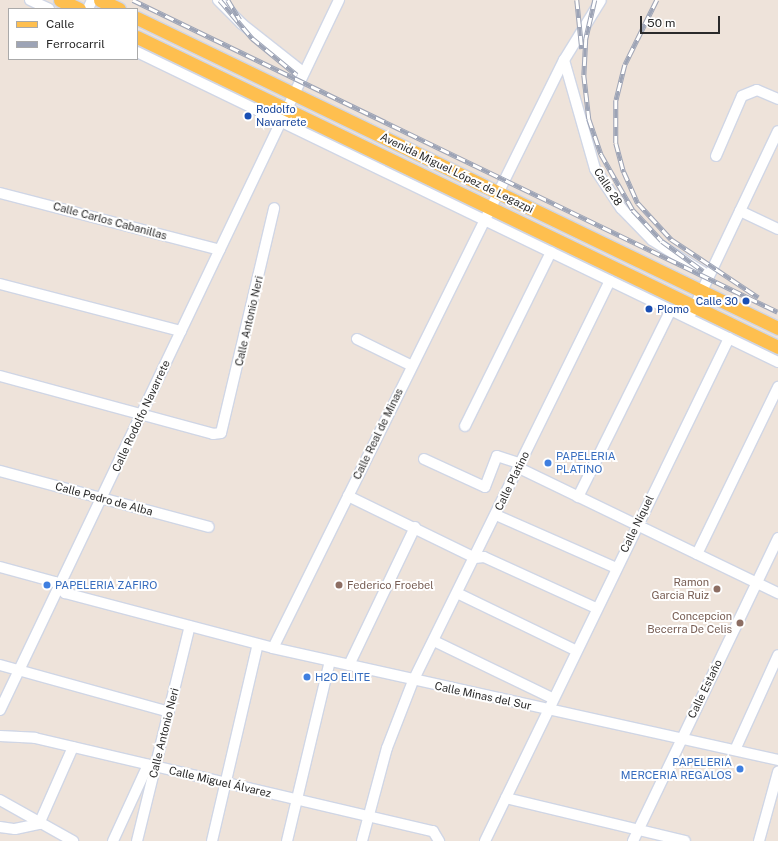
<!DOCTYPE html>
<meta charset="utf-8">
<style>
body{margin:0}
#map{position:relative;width:778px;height:841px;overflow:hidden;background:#eee3da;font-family:"Public Sans",sans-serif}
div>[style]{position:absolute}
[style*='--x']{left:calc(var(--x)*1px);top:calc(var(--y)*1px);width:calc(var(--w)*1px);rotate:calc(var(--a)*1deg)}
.roads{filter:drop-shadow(1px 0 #d0d6e5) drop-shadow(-1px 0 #d0d6e5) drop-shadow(0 1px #d0d6e5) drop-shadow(0 -1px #d0d6e5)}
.minor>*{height:10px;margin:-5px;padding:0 5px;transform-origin:5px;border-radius:5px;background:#fff}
.major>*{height:13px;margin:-6.5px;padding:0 6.5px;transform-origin:6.5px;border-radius:6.5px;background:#febf4f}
.rail>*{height:4.5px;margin-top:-2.25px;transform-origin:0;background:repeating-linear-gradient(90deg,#fff 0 9px,#9da4b6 0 18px);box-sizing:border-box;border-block:1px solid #9da4b6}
.dots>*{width:11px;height:11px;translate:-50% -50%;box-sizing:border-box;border:2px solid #fff;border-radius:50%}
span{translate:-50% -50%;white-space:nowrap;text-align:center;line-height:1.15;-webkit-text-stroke:4px #fff;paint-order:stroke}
.transit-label{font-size:11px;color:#164399}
.left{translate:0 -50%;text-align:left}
.right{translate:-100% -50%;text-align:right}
.street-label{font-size:11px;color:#2a2a2a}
.shop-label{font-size:11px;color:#366cbe}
.education-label{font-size:11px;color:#785e54}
.legend{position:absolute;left:8px;top:8px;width:130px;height:52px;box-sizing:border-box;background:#fff;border:1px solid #aaa;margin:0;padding:5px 7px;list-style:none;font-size:12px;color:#2a2a2a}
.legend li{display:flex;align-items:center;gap:8px;height:20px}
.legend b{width:20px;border:1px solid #aaa}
.scale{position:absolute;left:640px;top:16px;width:80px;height:18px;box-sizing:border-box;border:2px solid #2a2a2a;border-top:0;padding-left:5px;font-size:12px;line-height:14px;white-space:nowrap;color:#2a2a2a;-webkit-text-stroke:3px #fff;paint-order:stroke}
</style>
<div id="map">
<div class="roads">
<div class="minor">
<i style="--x:30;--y:0;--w:21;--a:25"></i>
<i style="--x:218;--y:0;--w:34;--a:45"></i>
<i style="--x:242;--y:24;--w:78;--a:38.2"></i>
<i style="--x:88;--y:9;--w:10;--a:-66"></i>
<i style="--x:137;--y:52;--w:712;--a:25.81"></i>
<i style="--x:564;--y:60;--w:113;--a:74.1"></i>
<i style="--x:595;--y:169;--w:47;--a:56.3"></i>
<i style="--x:621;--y:208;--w:45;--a:45.9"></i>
<i style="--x:652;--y:240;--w:67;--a:32.3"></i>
<i style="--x:716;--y:156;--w:65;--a:-66.6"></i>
<i style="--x:742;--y:96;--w:16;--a:-22"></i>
<i style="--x:757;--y:90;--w:23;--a:23"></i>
<i style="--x:0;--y:193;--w:227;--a:14.5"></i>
<i style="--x:740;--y:211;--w:42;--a:25.3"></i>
<i style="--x:0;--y:284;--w:187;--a:14.6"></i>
<i style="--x:692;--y:312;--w:200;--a:-64.6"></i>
<i style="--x:357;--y:339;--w:61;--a:26.1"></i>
<i style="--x:0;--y:376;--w:221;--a:15.2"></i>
<i style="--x:213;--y:434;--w:8;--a:-7"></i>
<i style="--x:221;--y:433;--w:231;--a:-76.7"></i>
<i style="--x:465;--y:426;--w:194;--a:-63.7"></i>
<i style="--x:424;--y:459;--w:67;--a:24.7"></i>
<i style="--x:485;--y:487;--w:33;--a:-69"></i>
<i style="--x:497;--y:456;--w:25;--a:18"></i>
<i style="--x:519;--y:468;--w:288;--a:25.8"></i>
<i style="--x:0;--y:471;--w:216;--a:15"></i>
<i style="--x:348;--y:496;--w:141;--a:26"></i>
<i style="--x:475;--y:558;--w:9;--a:-6"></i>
<i style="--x:484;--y:557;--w:123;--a:24.5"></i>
<i style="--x:578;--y:497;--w:209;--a:-63.6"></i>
<i style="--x:496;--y:515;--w:131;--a:23.8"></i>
<i style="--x:697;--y:554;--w:186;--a:-64.1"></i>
<i style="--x:0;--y:567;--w:57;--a:15.3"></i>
<i style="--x:55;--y:582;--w:15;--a:48"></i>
<i style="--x:65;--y:593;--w:215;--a:14.8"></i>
<i style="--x:273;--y:648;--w:517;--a:12.5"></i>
<i style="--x:457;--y:593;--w:131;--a:25.8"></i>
<i style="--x:434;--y:641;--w:131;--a:25.8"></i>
<i style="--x:273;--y:648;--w:656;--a:-63.67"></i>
<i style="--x:564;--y:60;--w:70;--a:-58.3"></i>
<i style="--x:0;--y:665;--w:175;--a:15.5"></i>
<i style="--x:349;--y:665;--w:153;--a:-64.4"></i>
<i style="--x:0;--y:710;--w:787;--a:-64.48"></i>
<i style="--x:0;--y:736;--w:35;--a:3"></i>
<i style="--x:35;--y:738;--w:409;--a:13.2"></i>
<i style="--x:433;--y:831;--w:12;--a:59"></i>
<i style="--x:735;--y:750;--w:104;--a:-65.6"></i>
<i style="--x:506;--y:798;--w:184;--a:13.5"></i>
<i style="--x:0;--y:800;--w:84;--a:29.3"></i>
<i style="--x:39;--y:824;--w:84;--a:-66.2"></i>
<i style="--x:0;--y:827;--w:15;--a:8"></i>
<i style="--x:15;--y:829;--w:25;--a:-12"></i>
<i style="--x:113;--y:841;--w:84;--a:-65.3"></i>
<i style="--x:137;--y:841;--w:221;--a:-76.2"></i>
<i style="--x:212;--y:841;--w:202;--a:-76.9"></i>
<i style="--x:287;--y:841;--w:185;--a:-76.6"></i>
<i style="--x:362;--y:841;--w:96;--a:-75"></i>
<i style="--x:387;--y:748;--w:72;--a:-68.8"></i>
<i style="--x:413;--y:681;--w:446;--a:-63.8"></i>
<i style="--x:485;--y:841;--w:559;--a:-64.12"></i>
<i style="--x:633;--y:841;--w:336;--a:-64.4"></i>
<i style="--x:759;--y:841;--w:72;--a:-74.6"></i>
</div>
<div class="major">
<i style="--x:60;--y:0;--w:21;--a:25"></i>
<i style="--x:100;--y:0;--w:21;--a:25"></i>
<i style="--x:137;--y:18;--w:712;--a:25.81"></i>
<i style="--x:137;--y:37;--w:712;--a:25.81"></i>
</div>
</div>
<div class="rail">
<i style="--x:133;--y:0;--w:716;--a:25.81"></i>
<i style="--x:220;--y:0;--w:50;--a:49.9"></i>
<i style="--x:252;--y:38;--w:58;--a:39.4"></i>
<i style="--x:228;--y:0;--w:23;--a:59"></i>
<i style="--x:577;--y:0;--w:49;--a:84.2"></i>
<i style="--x:595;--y:0;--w:40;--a:103"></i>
<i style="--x:586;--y:39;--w:36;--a:93"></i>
<i style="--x:584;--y:75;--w:44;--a:83.5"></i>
<i style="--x:589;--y:119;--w:37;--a:71"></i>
<i style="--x:601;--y:154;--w:64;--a:60.3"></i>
<i style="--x:633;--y:210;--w:42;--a:46.9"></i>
<i style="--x:662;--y:241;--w:51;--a:36.2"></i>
<i style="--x:657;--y:0;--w:72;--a:116.2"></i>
<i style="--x:625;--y:65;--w:36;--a:104"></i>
<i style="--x:616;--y:100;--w:43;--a:90"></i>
<i style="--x:616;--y:143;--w:30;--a:75"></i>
<i style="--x:624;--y:172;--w:34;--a:66"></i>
<i style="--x:638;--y:203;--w:49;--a:47.5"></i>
<i style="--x:671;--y:239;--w:105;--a:33.7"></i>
</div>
<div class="dots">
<i style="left:248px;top:116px;background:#1a4fb4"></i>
<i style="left:746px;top:301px;background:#1a4fb4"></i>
<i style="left:649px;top:309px;background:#1a4fb4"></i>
<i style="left:548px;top:463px;background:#3f7fe0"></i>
<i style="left:47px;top:585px;background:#3f7fe0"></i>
<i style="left:339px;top:585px;background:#8d6e63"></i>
<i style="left:717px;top:589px;background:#8d6e63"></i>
<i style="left:740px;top:623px;background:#8d6e63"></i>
<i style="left:307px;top:677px;background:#3f7fe0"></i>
<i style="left:740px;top:769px;background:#3f7fe0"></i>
</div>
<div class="transit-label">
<span class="left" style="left:256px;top:116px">Rodolfo<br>Navarrete</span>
<span class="right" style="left:738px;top:301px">Calle 30</span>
<span class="left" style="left:657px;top:309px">Plomo</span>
</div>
<div class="street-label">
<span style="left:457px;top:173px;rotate:26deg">Avenida Miguel López de Legazpi</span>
<span style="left:608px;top:187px;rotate:57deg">Calle 28</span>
<span style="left:110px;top:221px;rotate:15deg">Calle Carlos Cabanillas</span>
<span style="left:249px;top:321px;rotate:-77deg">Calle Antonio Neri</span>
<span style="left:141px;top:416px;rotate:-65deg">Calle Rodolfo Navarrete</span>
<span style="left:378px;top:434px;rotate:-64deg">Calle Real de Minas</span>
<span style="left:512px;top:481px;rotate:-64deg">Calle Platino</span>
<span style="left:104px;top:499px;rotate:15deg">Calle Pedro de Alba</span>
<span style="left:637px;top:524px;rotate:-64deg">Calle Níquel</span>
<span style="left:705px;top:689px;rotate:-64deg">Calle Estaño</span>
<span style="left:483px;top:696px;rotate:12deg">Calle Minas del Sur</span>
<span style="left:164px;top:733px;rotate:-76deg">Calle Antonio Neri</span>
<span style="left:220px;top:782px;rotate:13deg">Calle Miguel Álvarez</span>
</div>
<div class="shop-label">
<span class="left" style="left:556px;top:463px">PAPELERIA<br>PLATINO</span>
<span class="left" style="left:55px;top:585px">PAPELERIA ZAFIRO</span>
<span class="left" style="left:315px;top:677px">H2O ELITE</span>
<span class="right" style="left:732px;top:769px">PAPELERIA<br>MERCERIA REGALOS</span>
</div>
<div class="education-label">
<span class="right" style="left:709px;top:589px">Ramon<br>Garcia Ruiz</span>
<span class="left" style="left:347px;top:585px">Federico Froebel</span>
<span class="right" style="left:732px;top:623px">Concepcion<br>Becerra De Celis</span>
</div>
<ul class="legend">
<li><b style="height:5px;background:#febf4f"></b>Calle</li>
<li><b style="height:5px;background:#9da4b6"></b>Ferrocarril</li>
</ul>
<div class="scale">50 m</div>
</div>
